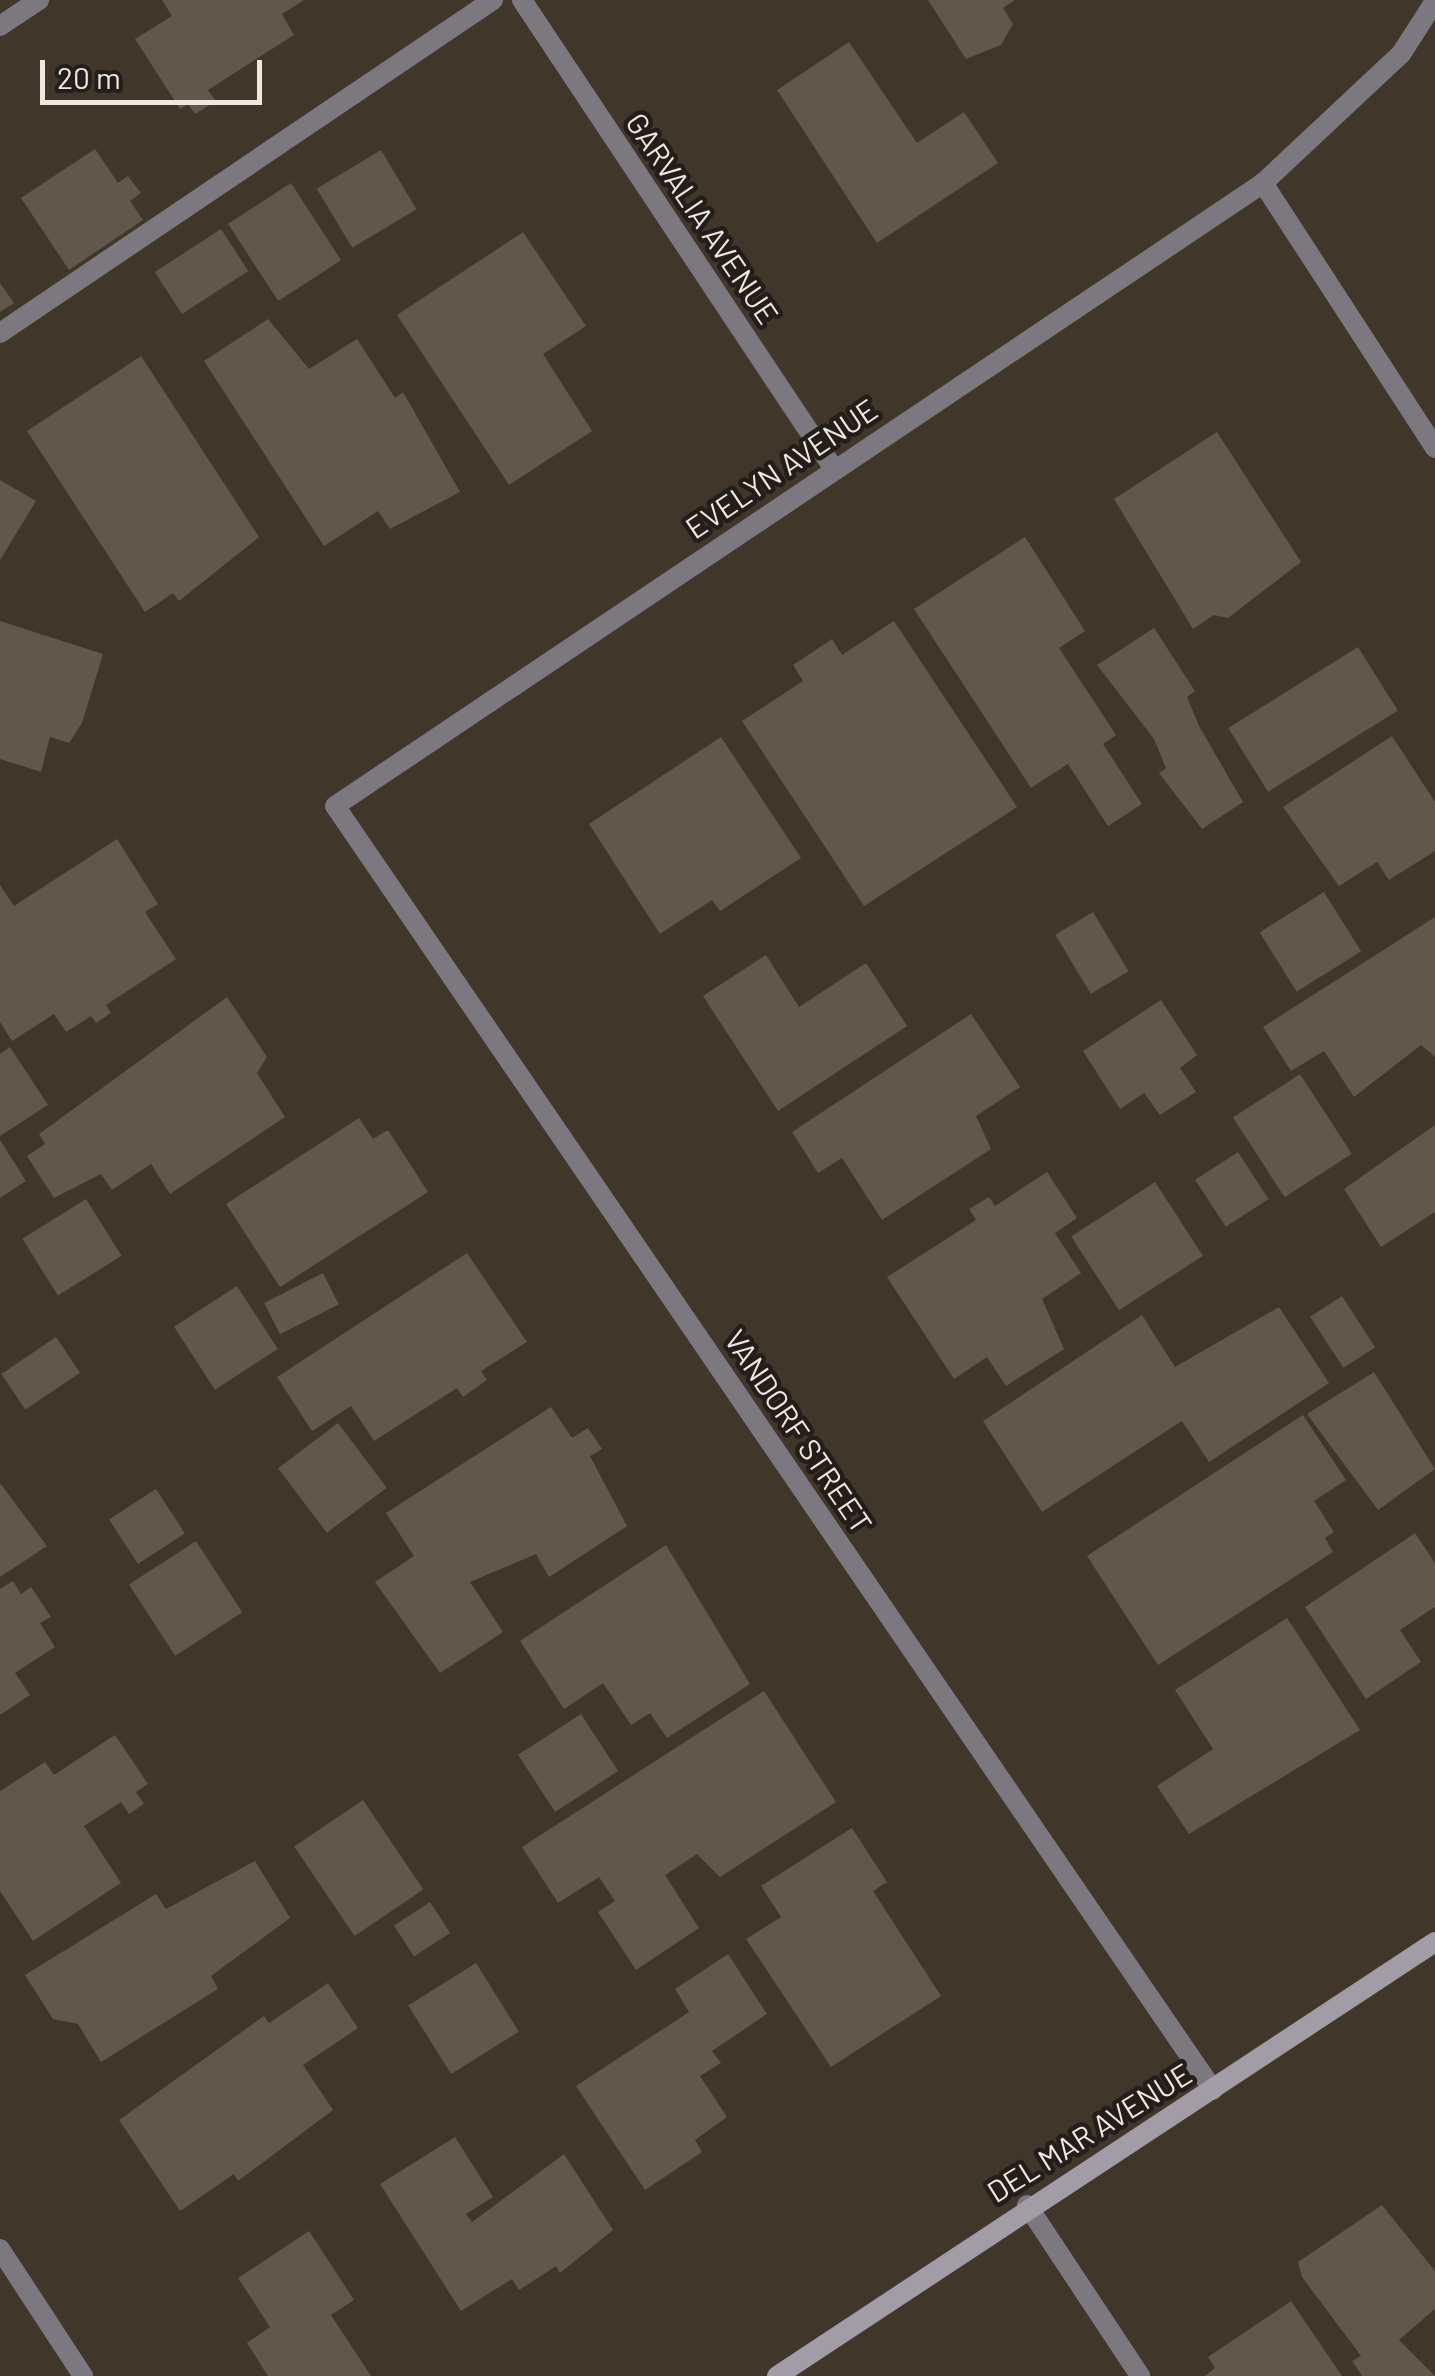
<!DOCTYPE html>
<style>
body{margin:0}
#map{position:relative;width:1435px;height:2376px;overflow:hidden;background:#40362a;font-family:Barlow,sans-serif}
div>[style]{position:absolute}
[style*='--x']{left:calc(var(--x)*1px);top:calc(var(--y)*1px);width:calc(var(--w)*1px);rotate:calc(var(--a)*1deg)}
.building>*{inset:0;background:#61574a;transform-origin:0 0}
.service>*{height:20px;margin:-10px;padding:0 10px;transform-origin:10px;border-radius:10px;background:#7c787f}
.minor>*{height:20px;margin:-10px;padding:0 10px;transform-origin:10px;border-radius:10px;background:#7c787f}
.tertiary>*{height:20px;margin:-10px;padding:0 10px;transform-origin:10px;border-radius:10px;background:#7c787f}
.secondary>*{height:20px;margin:-10px;padding:0 10px;transform-origin:10px;border-radius:10px;background:#a29ca7}
span{translate:-50% -50%;white-space:nowrap;text-align:center;line-height:1.15;-webkit-text-stroke:9px #231e19;paint-order:stroke}
.street-label{font-size:30px;color:#eee8e0}
.scale{position:absolute;left:40px;top:60px;width:222px;height:45px;box-sizing:border-box;border:5px solid #eee8e0;border-top:0;padding-left:12px;font-size:30px;line-height:35px;white-space:nowrap;color:#eee8e0;-webkit-text-stroke:8px #231e19;paint-order:stroke}
</style>
<div id="map">
<div class="building">
<i style="clip-path:polygon(162px 0,304px 0,282px 14px,294px 35px,208px 90px,216px 101px,195px 114px,188px 104px,180px 109px,135px 39px,172px 16px)"></i>
<i style="clip-path:polygon(928px 0,1015px 0,1003px 8px,1013px 24px,1001px 45px,966px 59px)"></i>
<i style="clip-path:polygon(849px 42px,917px 143px,964px 112px,998px 163px,877px 243px,777px 90px)"></i>
<i style="clip-path:polygon(95px 149px,118px 183px,128px 176px,141px 193px,130px 201px,143px 220px,69px 270px,21px 198px)"></i>
<i style="left:381px;top:150px;width:69px;height:75px;rotate:59deg"></i>
<i style="left:291px;top:183px;width:92px;height:75px;rotate:57deg"></i>
<i style="left:221px;top:229px;width:50px;height:79px;rotate:57deg"></i>
<i style="clip-path:polygon(523px 232px,586px 326px,543px 354px,592px 431px,509px 485px,397px 315px)"></i>
<i style="clip-path:polygon(0 283px,14px 303px,0 312px)"></i>
<i style="clip-path:polygon(268px 319px,309px 369px,357px 339px,395px 398px,403px 392px,460px 492px,390px 529px,378px 511px,324px 546px,204px 361px)"></i>
<i style="clip-path:polygon(141px 356px,259px 537px,179px 601px,173px 593px,145px 612px,27px 431px)"></i>
<i style="clip-path:polygon(1217px 432px,1301px 562px,1228px 618px,1214px 615px,1193px 629px,1114px 499px)"></i>
<i style="clip-path:polygon(0 480px,36px 501px,0 560px)"></i>
<i style="clip-path:polygon(1025px 537px,1085px 631px,1059px 648px,1116px 735px,1103px 744px,1142px 804px,1108px 826px,1068px 764px,1031px 788px,914px 609px)"></i>
<i style="clip-path:polygon(0 621px,103px 654px,82px 723px,69px 743px,50px 737px,41px 772px,0 759px)"></i>
<i style="clip-path:polygon(894px 621px,1017px 807px,864px 906px,742px 721px,803px 681px,793px 665px,832px 639px,842px 655px)"></i>
<i style="clip-path:polygon(1154px 628px,1195px 691px,1187px 697px,1199px 726px,1243px 802px,1202px 829px,1159px 773px,1166px 768px,1154px 739px,1097px 665px)"></i>
<i style="left:1358px;top:647px;width:75px;height:153px;rotate:58deg"></i>
<i style="clip-path:polygon(1392px 736px,1435px 802px,1435px 851px,1389px 880px,1377px 862px,1339px 886px,1283px 807px)"></i>
<i style="clip-path:polygon(721px 737px,801px 858px,720px 911px,712px 900px,660px 934px,589px 824px)"></i>
<i style="clip-path:polygon(117px 839px,158px 904px,145px 912px,176px 959px,106px 1005px,111px 1013px,96px 1023px,91px 1016px,66px 1032px,54px 1014px,12px 1041px,0 1022px,0 885px,14px 906px)"></i>
<i style="left:1324px;top:892px;width:70px;height:76px;rotate:58deg"></i>
<i style="left:1093px;top:912px;width:69px;height:44px;rotate:59deg"></i>
<i style="clip-path:polygon(1435px 917px,1435px 1057px,1421px 1045px,1354px 1097px,1324px 1051px,1291px 1071px,1263px 1027px)"></i>
<i style="clip-path:polygon(766px 955px,799px 1007px,866px 963px,907px 1026px,778px 1111px,703px 996px)"></i>
<i style="clip-path:polygon(227px 997px,267px 1057px,257px 1073px,285px 1117px,170px 1194px,151px 1164px,112px 1190px,101px 1174px,54px 1198px,27px 1156px,45px 1144px,39px 1134px)"></i>
<i style="clip-path:polygon(1161px 1000px,1197px 1055px,1180px 1068px,1196px 1092px,1160px 1115px,1144px 1093px,1120px 1109px,1083px 1051px)"></i>
<i style="clip-path:polygon(971px 1014px,1020px 1087px,976px 1116px,991px 1149px,882px 1220px,842px 1158px,818px 1173px,792px 1132px)"></i>
<i style="clip-path:polygon(10px 1047px,48px 1105px,0 1136px,0 1054px)"></i>
<i style="left:1300px;top:1074px;width:95px;height:80px;rotate:57deg"></i>
<i style="clip-path:polygon(359px 1118px,373px 1139px,388px 1130px,428px 1192px,280px 1287px,226px 1204px)"></i>
<i style="clip-path:polygon(1435px 1125px,1435px 1212px,1381px 1247px,1344px 1189px)"></i>
<i style="clip-path:polygon(0 1140px,26px 1181px,0 1198px)"></i>
<i style="left:1238px;top:1152px;width:56px;height:51px;rotate:57deg"></i>
<i style="clip-path:polygon(1047px 1172px,1077px 1218px,1055px 1233px,1081px 1273px,1042px 1299px,1064px 1349px,1006px 1386px,987px 1357px,954px 1379px,887px 1277px,976px 1220px,969px 1209px,989px 1197px,995px 1206px)"></i>
<i style="left:1155px;top:1182px;width:88px;height:100px;rotate:57deg"></i>
<i style="left:86px;top:1199px;width:67px;height:75px;rotate:58deg"></i>
<i style="clip-path:polygon(467px 1253px,527px 1342px,481px 1371px,487px 1380px,463px 1397px,457px 1388px,374px 1441px,351px 1406px,312px 1431px,277px 1377px)"></i>
<i style="left:323px;top:1273px;width:35px;height:66px;rotate:63deg"></i>
<i style="left:237px;top:1286px;width:75px;height:75px;rotate:57deg"></i>
<i style="left:1342px;top:1296px;width:61px;height:38px;rotate:57deg"></i>
<i style="clip-path:polygon(1279px 1307px,1329px 1383px,1209px 1462px,1182px 1421px,1042px 1512px,983px 1421px,1142px 1315px,1175px 1367px)"></i>
<i style="left:56px;top:1337px;width:43px;height:66px;rotate:56deg"></i>
<i style="clip-path:polygon(1374px 1372px,1435px 1469px,1378px 1510px,1307px 1414px)"></i>
<i style="clip-path:polygon(551px 1407px,572px 1438px,588px 1428px,602px 1449px,590px 1456px,627px 1526px,549px 1577px,536px 1554px,470px 1582px,503px 1632px,440px 1673px,375px 1582px,414px 1556px,386px 1513px)"></i>
<i style="clip-path:polygon(1303px 1415px,1346px 1480px,1314px 1501px,1334px 1532px,1325px 1538px,1333px 1552px,1158px 1665px,1087px 1556px)"></i>
<i style="left:338px;top:1423px;width:81px;height:75px;rotate:53deg"></i>
<i style="clip-path:polygon(0 1483px,47px 1546px,0 1577px)"></i>
<i style="left:156px;top:1489px;width:53px;height:56px;rotate:57deg"></i>
<i style="clip-path:polygon(1415px 1533px,1435px 1563px,1435px 1607px,1400px 1630px,1421px 1662px,1366px 1699px,1305px 1607px)"></i>
<i style="left:196px;top:1541px;width:85px;height:80px;rotate:57deg"></i>
<i style="clip-path:polygon(666px 1545px,750px 1684px,667px 1738px,650px 1713px,631px 1725px,603px 1683px,564px 1709px,520px 1641px)"></i>
<i style="clip-path:polygon(13px 1581px,21px 1594px,31px 1587px,51px 1617px,40px 1623px,55px 1647px,15px 1673px,30px 1695px,0 1715px,0 1589px)"></i>
<i style="clip-path:polygon(1287px 1618px,1360px 1730px,1189px 1834px,1157px 1786px,1213px 1749px,1175px 1690px)"></i>
<i style="clip-path:polygon(764px 1691px,836px 1802px,720px 1877px,697px 1854px,665px 1875px,699px 1928px,636px 1970px,598px 1912px,615px 1901px,599px 1877px,558px 1903px,522px 1847px)"></i>
<i style="left:581px;top:1714px;width:68px;height:75px;rotate:57deg"></i>
<i style="clip-path:polygon(115px 1735px,148px 1784px,136px 1792px,144px 1804px,129px 1814px,121px 1802px,84px 1826px,121px 1883px,33px 1941px,0 1891px,0 1791px,45px 1762px,54px 1775px)"></i>
<i style="left:363px;top:1800px;width:108px;height:83px;rotate:56deg"></i>
<i style="clip-path:polygon(852px 1828px,887px 1882px,873px 1891px,941px 1996px,831px 2067px,746px 1939px,781px 1917px,761px 1886px)"></i>
<i style="clip-path:polygon(255px 1861px,290px 1918px,211px 1976px,218px 1989px,101px 2062px,78px 2024px,53px 2019px,25px 1975px,156px 1894px,166px 1909px)"></i>
<i style="left:430px;top:1902px;width:37px;height:43px;rotate:57deg"></i>
<i style="clip-path:polygon(728px 1954px,767px 2014px,712px 2051px,721px 2063px,700px 2076px,727px 2117px,695px 2140px,702px 2152px,645px 2190px,576px 2086px,689px 2012px,675px 1989px)"></i>
<i style="left:476px;top:1963px;width:81px;height:80px;rotate:58deg"></i>
<i style="clip-path:polygon(328px 1983px,358px 2028px,303px 2065px,333px 2110px,238px 2181px,234px 2174px,180px 2211px,119px 2120px,264px 2016px,269px 2023px)"></i>
<i style="clip-path:polygon(455px 2137px,493px 2197px,466px 2214px,472px 2222px,564px 2154px,613px 2230px,560px 2273px,556px 2266px,519px 2290px,512px 2279px,461px 2311px,380px 2184px)"></i>
<i style="clip-path:polygon(1382px 2205px,1435px 2271px,1435px 2309px,1399px 2340px,1435px 2376px,1362px 2376px,1352px 2361px,1361px 2356px,1302px 2277px,1298px 2262px)"></i>
<i style="clip-path:polygon(309px 2231px,354px 2300px,331px 2315px,371px 2376px,268px 2376px,247px 2343px,270px 2327px,238px 2278px)"></i>
<i style="clip-path:polygon(1291px 2301px,1342px 2376px,1205px 2376px,1215px 2368px,1208px 2357px)"></i>
</div>
<div class="service">
<i style="--x:0;--y:26;--w:47;--a:-33.7"></i>
<i style="--x:1263;--y:183;--w:189;--a:-43.1"></i>
<i style="--x:1401;--y:54;--w:63;--a:-57.3"></i>
<i style="--x:0;--y:333;--w:595;--a:-34.04"></i>
<i style="--x:1027;--y:2205;--w:205;--a:56.5"></i>
</div>
<div class="minor">
<i style="--x:522;--y:0;--w:563;--a:56.37"></i>
<i style="--x:1213;--y:2090;--w:1555;--a:-124.36"></i>
<i style="--x:335;--y:806;--w:1118;--a:-33.87"></i>
<i style="--x:1263;--y:183;--w:316;--a:57"></i>
</div>
<div class="tertiary">
<i style="--x:0;--y:2249;--w:152;--a:56.8"></i>
</div>
<div class="secondary">
<i style="--x:777;--y:2376;--w:788;--a:-33.41"></i>
</div>
<div class="street-label">
<span style="left:703px;top:218px;rotate:56deg">GARVALIA AVENUE</span>
<span style="left:781px;top:468px;rotate:-34deg">EVELYN AVENUE</span>
<span style="left:799px;top:1431px;rotate:56deg">VANDORF STREET</span>
<span style="left:1089px;top:2132px;rotate:-32deg">DEL MAR AVENUE</span>
</div>
<div class="scale">20 m</div>
</div>
